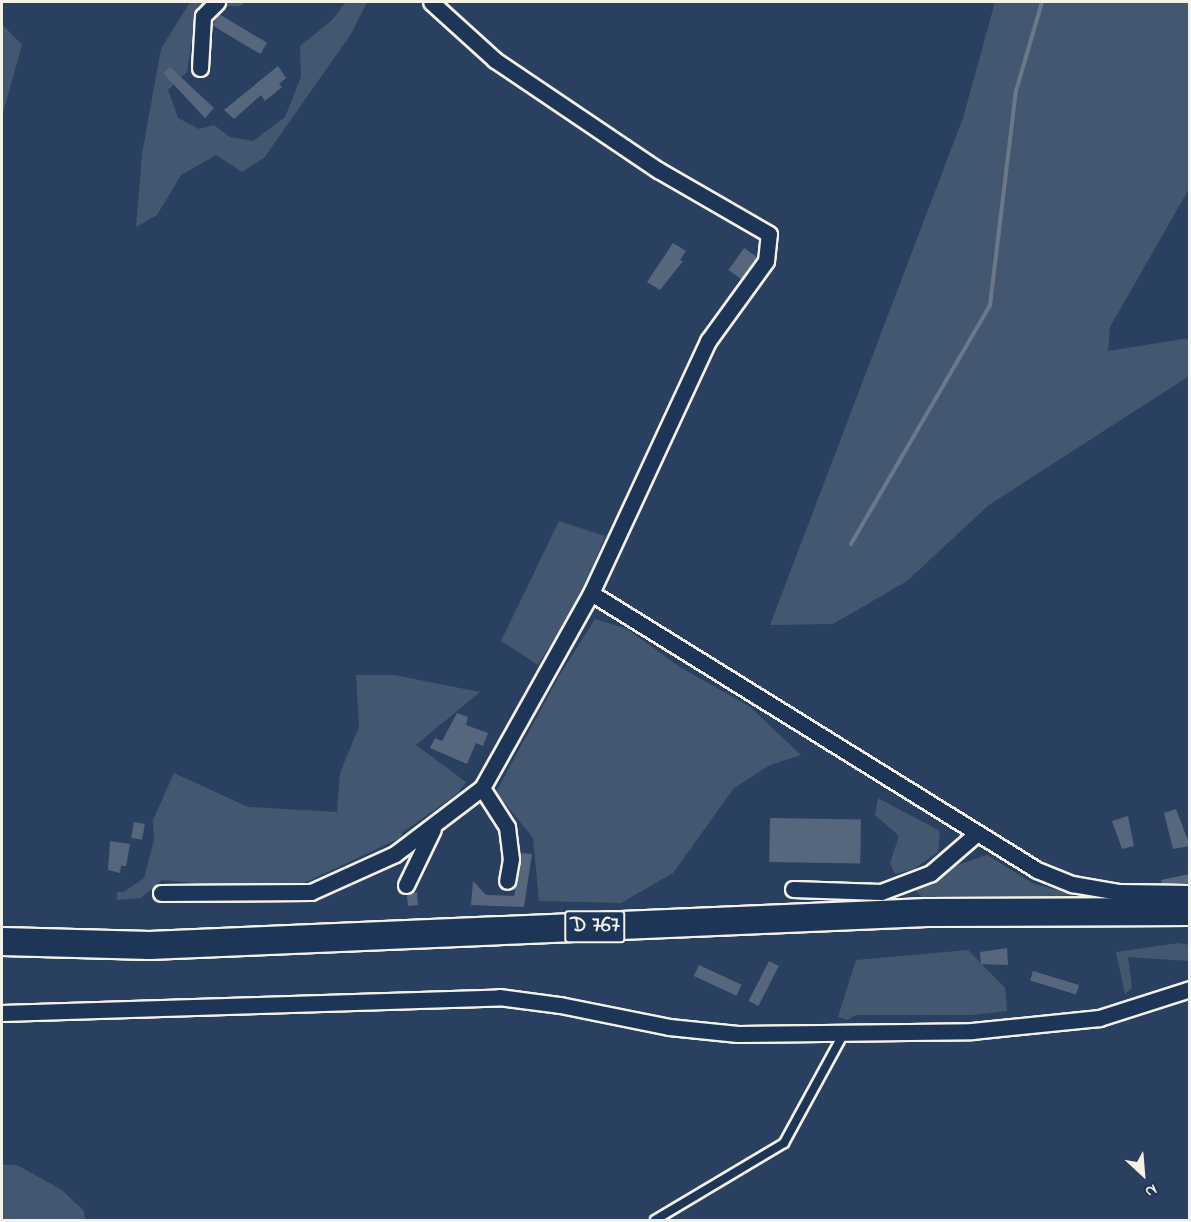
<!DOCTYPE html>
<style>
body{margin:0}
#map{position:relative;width:1191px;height:1222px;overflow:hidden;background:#2a4060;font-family:"Indie Flower",sans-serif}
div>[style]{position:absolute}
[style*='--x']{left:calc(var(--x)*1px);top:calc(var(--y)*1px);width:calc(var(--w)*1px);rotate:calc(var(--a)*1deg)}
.green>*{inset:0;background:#445771}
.stream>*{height:4px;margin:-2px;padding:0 2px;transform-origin:2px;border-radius:2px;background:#6a788a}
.building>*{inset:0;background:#56677d;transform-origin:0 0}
.roads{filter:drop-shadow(2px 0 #f4f1e8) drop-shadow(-2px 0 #f4f1e8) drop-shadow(0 2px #f4f1e8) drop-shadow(0 -2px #f4f1e8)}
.lane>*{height:8px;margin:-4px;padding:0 4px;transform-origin:4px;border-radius:4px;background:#1d3557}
.street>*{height:15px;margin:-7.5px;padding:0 7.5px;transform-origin:7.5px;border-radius:7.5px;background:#1d3557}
.highway>*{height:27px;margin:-13.5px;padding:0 13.5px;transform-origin:13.5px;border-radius:13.5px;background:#1d3557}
span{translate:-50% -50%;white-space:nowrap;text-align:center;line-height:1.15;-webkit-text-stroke:5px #1d3557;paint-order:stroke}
.shield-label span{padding:2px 4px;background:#1d3557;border:2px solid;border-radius:4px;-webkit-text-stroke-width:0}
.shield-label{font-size:22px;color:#f4f1e8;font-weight:700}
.frame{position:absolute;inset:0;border:3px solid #f4f1e8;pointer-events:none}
.north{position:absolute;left:1113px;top:1144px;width:60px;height:60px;-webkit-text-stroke:4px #1d3557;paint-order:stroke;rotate:154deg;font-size:16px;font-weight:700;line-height:24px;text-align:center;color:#f4f1e8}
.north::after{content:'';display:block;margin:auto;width:21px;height:27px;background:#f4f1e8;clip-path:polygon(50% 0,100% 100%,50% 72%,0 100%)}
</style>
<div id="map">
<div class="green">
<i style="clip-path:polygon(190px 2px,244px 2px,241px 6px,197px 7px,187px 72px,168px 90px,178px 118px,199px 129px,214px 125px,230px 137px,253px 141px,285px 117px,301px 77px,300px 46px,332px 20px,346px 2px,367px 2px,351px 34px,264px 158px,242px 172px,216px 155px,181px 175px,157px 215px,136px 227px,142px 154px,161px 49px)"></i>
<i style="clip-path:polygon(995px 2px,1189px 2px,1189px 189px,1110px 327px,1108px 351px,1189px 338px,1189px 376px,989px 505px,907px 581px,833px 624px,770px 625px,963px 118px)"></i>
<i style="clip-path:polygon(2px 24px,22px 45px,2px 116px)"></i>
<i style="clip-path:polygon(559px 521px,605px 536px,583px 591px,538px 665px,501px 641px)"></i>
<i style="clip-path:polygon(595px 619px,627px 629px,680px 667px,750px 707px,801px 755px,770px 765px,734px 788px,673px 873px,621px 903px,539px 901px,533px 838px,496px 792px,559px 676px)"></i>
<i style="clip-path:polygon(356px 675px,394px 675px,480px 692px,416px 745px,466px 782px,457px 794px,403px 832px,400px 838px,300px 885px,233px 887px,162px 880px,141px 898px,117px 900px,117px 892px,124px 892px,144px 878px,154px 840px,153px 820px,174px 773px,248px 807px,337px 812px,340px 773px,359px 727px)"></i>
<i style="clip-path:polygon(878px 798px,940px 831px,938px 852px,914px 869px,895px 874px,890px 863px,899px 836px,875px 815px)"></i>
<i style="clip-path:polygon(987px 855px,1034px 884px,1077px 895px,924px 900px,916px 890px,952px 867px)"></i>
<i style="clip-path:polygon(1179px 943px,1189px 945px,1189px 961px,1128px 957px,1132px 988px,1125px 994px,1116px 952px)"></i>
<i style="clip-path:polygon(968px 950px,1005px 988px,1007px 1011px,972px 1015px,856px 1015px,847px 1020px,838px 1017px,856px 960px)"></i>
<i style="clip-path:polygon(2px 1165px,17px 1165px,62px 1190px,84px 1211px,85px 1220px,2px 1220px)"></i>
</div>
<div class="stream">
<i style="--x:851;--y:544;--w:276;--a:-59.8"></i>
<i style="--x:990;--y:305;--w:216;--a:-83.1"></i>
<i style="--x:1016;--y:91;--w:93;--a:-73.7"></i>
</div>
<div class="building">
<i style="left:219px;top:14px;width:56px;height:13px;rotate:31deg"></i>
<i style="clip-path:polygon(278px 66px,286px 78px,279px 84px,282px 87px,265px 101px,261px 95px,234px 119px,224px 110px)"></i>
<i style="clip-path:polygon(170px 67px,214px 108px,205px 118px,163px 73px)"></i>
<i style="clip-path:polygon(673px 243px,686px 251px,680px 260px,683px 261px,660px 290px,647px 282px)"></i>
<i style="left:744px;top:248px;width:16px;height:27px;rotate:35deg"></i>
<i style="clip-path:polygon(457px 713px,468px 717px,466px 725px,488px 733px,483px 746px,476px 743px,467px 764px,430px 748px,435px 738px,442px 741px)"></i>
<i style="clip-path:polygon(1176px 809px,1190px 846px,1173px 849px,1164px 813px)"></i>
<i style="clip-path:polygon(1128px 816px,1134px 846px,1122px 849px,1112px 821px)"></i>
<i style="left:770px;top:818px;width:91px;height:44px;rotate:1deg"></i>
<i style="left:134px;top:822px;width:11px;height:16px;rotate:10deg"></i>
<i style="clip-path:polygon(110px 841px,130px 844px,126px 866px,121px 866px,120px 873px,108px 870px)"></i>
<i style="clip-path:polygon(522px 853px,532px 854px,524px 907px,471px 905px,473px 881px,486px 895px,514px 896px)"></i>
<i style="clip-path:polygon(1190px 874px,1190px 883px,1162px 883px,1161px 880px)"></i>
<i style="clip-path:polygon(417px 892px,418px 905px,408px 906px,407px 895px)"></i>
<i style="clip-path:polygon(1007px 948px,1008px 965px,981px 964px,980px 952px)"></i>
<i style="left:769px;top:961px;width:11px;height:45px;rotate:27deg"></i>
<i style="left:699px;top:965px;width:47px;height:12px;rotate:25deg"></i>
<i style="left:1033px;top:971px;width:48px;height:10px;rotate:17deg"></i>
</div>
<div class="roads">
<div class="lane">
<i style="--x:655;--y:1220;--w:150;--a:-30.8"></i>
<i style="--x:784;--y:1143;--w:125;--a:-61.4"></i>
</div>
<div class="street">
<i style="--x:200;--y:68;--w:52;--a:-86.7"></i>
<i style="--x:203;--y:16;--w:20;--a:-45"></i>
<i style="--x:591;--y:593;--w:525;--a:31.84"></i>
<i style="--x:1037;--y:870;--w:38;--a:22"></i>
<i style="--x:1072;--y:884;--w:48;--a:9.7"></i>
<i style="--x:1119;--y:892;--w:71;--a:0.8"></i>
<i style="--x:482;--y:788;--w:46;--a:57.3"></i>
<i style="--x:507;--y:827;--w:32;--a:83"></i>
<i style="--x:511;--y:859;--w:22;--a:100"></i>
<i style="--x:406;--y:885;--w:62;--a:-64.3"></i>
<i style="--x:793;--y:889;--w:88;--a:2"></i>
<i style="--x:881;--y:892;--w:53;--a:-20.8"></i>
<i style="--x:931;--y:873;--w:60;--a:-40.9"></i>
<i style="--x:161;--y:893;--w:150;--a:-0.4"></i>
<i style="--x:311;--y:892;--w:92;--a:-24.3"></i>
<i style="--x:395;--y:854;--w:109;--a:-37.2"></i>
<i style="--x:482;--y:788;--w:223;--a:-60.8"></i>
<i style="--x:591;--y:593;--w:278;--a:-65.1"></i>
<i style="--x:708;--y:341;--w:99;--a:-54.1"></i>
<i style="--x:766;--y:261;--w:27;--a:-84"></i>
<i style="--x:769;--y:234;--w:128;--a:-150"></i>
<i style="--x:658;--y:170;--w:197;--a:-146"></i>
<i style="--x:495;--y:60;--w:86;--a:-137.8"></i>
<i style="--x:2;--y:1013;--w:497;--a:-1.8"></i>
<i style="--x:499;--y:997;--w:62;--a:7.5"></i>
<i style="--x:560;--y:1005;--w:111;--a:11.4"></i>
<i style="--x:669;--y:1027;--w:69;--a:5.8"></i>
<i style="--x:738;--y:1034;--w:234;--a:-0.7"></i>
<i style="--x:972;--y:1031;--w:128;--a:-5.8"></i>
<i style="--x:1099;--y:1018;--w:96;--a:-17.7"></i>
</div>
<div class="highway">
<i style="--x:2;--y:941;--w:147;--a:1.6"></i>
<i style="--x:149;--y:945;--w:778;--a:-2.43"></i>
<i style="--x:926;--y:912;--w:264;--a:-0.2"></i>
</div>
</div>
<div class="shield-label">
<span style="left:595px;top:927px">D 767</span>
</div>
<div class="frame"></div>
<div class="north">N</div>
</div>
